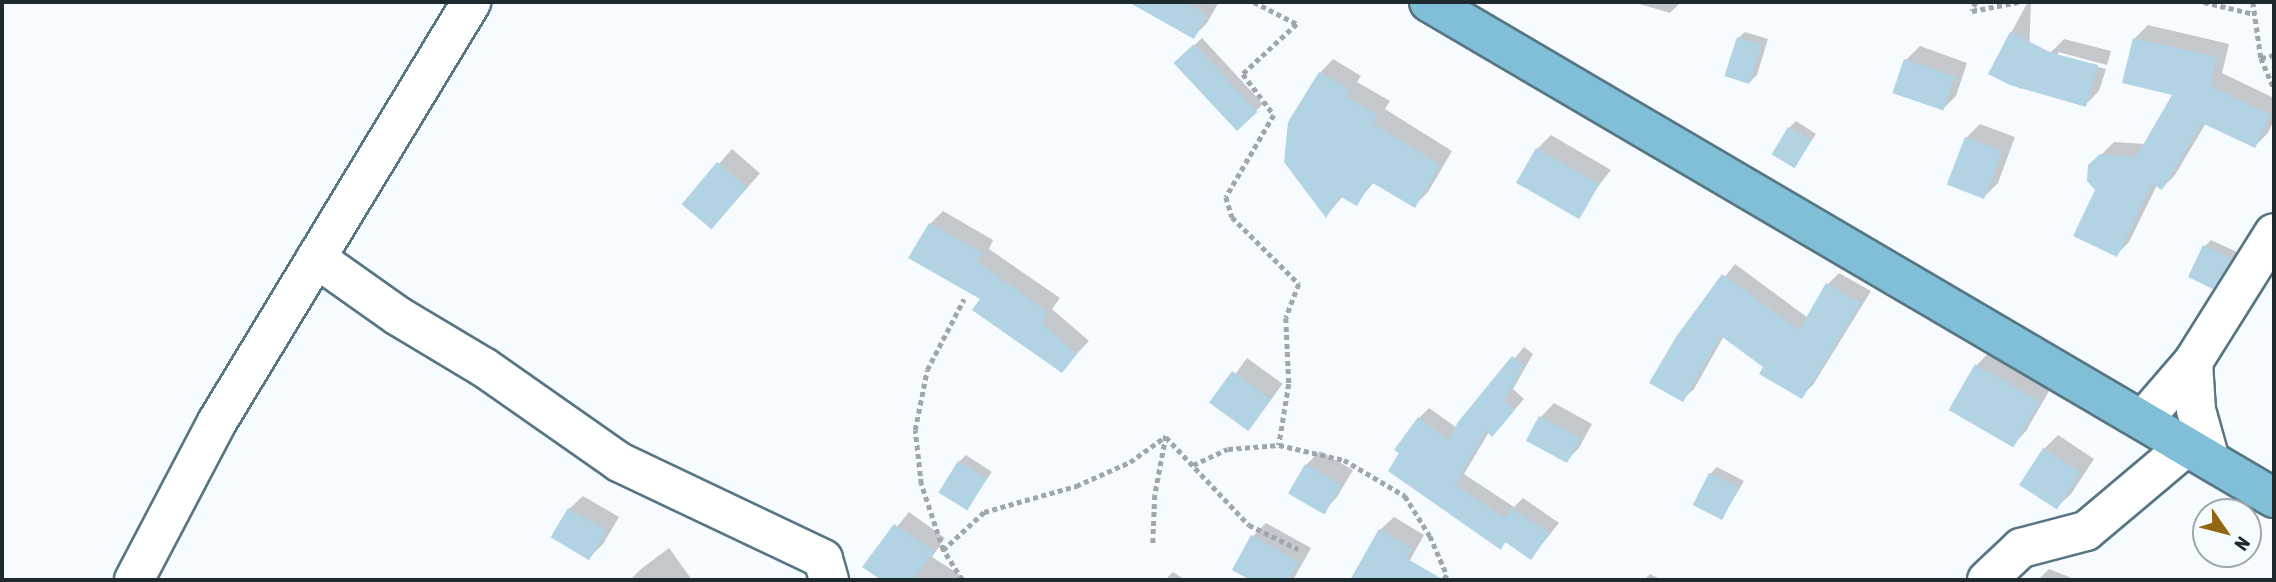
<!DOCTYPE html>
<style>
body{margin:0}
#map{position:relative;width:2276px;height:582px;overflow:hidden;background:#f5fbff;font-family:"Asap Condensed",sans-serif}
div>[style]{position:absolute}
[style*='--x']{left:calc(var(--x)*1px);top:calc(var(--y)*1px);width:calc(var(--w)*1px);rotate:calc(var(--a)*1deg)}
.shadow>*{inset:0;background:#0003;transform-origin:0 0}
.building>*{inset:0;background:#b2d3e3;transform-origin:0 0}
.path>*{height:4.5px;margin-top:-2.25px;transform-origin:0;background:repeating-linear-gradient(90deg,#9fa7ac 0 5px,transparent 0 8.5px)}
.roads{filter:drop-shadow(2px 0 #577684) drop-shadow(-2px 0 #577684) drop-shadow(0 2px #577684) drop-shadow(0 -2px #577684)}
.street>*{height:38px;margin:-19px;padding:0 19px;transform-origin:19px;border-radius:19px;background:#fff}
.primary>*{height:38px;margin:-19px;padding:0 19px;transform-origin:19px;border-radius:19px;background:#80bfd7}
span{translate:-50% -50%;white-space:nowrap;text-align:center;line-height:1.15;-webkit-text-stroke:5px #f5fbff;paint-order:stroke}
.frame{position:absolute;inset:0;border:4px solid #1d2a30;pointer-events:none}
.north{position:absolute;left:2192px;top:498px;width:70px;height:70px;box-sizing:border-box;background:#f5fbff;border:2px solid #9fa7ac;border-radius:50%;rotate:125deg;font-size:19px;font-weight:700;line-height:28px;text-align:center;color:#1d2a30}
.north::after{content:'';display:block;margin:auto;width:24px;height:32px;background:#926711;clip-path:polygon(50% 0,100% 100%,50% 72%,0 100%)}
</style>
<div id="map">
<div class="shadow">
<i style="clip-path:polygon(1140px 2px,1219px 2px,1207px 23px,1193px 37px,1138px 6px)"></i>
<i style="clip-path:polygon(1633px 2px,1681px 2px,1670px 13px)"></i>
<i style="clip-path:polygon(2031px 2px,2028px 82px,2021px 89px,1990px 73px,2026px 5px)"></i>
<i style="clip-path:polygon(2148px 25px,2229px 44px,2222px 73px,2274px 98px,2274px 120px,2268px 133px,2255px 146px,2206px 123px,2175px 175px,2162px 188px,2157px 185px,2129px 242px,2116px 255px,2090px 166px,2114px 142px,2145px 144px,2175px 94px,2135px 38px)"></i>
<i style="clip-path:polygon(1745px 32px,1768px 39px,1757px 75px,1750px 82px,1738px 38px)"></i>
<i style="clip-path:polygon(1202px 38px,1263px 104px,1256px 111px,1176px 63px)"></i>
<i style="clip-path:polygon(2064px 39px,2111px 51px,2107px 65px,2058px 52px,2058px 56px,2106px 69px,2099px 91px,2085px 105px,2050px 53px)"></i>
<i style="clip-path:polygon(1920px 46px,1967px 63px,1956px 96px,1942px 110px,1906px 60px)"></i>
<i style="clip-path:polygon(1333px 59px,1361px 76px,1357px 82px,1390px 101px,1385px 109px,1452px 151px,1428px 192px,1415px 205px,1374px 182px,1356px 204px,1343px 196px,1327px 215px,1290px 123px,1320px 73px)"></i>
<i style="clip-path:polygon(1796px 121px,1816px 134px,1794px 167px,1789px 128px)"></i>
<i style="clip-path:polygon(1980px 124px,2015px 137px,1998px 183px,1984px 197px,1966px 138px)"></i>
<i style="clip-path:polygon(1551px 135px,1611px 170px,1576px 214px,1537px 149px)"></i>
<i style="left:732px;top:149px;width:37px;height:73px;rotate:41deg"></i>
<i style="clip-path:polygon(943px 211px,993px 240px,989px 249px,1060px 298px,1052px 309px,1089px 341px,1061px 371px,930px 224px)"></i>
<i style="clip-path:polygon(2211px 240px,2237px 252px,2213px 287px,2205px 246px)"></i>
<i style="clip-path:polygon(1735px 264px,1808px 318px,1828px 284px,1839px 273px,1871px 291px,1813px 385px,1801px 396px,1724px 336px,1694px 389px,1682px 400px,1677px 338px)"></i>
<i style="clip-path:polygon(1524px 347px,1533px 354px,1513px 389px,1524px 399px,1502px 424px,1489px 432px,1464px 474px,1514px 507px,1523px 498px,1559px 523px,1531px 558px,1507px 541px,1500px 547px,1391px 471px,1419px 418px,1429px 408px,1457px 428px)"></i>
<i style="clip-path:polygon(1990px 351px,2052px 386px,2026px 431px,2013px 445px,1951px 409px,1977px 365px)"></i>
<i style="left:1247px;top:358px;width:44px;height:58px;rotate:36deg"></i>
<i style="clip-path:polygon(1554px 403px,1592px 424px,1579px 448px,1565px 462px,1528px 441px,1541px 417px)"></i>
<i style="clip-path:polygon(2058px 435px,2094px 459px,2071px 494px,2057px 507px,2044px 449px)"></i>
<i style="clip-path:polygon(1320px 451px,1353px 470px,1337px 497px,1324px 511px,1306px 465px)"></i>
<i style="clip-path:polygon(966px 455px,992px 472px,966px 508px,959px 462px)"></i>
<i style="clip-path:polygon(1717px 467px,1744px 481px,1722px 518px,1710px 474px)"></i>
<i style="clip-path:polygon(583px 496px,619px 517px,603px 544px,590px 557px,569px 509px)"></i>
<i style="clip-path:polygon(909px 512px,945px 538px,932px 557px,968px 580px,885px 580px,865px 566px)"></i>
<i style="clip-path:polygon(1394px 517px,1424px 535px,1399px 580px,1352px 580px,1380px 530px)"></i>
<i style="clip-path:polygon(1266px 523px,1311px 548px,1293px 580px,1253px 580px,1234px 569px,1253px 536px)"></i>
<i style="clip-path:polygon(669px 548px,692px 580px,630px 580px,641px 569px)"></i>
<i style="clip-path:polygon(2049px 569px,2077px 580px,2038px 580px)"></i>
<i style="clip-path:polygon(1173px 572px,1185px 580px,1165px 580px)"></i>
<i style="clip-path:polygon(1650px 574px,1662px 580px,1644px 580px)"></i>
</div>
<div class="building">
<i style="clip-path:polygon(1128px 2px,1185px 2px,1207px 15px,1194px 39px)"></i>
<i style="clip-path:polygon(2010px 32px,2052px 53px,2098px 65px,2086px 107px,2010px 85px,1988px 74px)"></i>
<i style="left:1737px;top:37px;width:26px;height:41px;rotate:18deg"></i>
<i style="clip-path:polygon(2133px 38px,2217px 57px,2210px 86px,2271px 115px,2255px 148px,2202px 123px,2162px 190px,2152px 184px,2117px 257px,2073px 236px,2095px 190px,2087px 181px,2088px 165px,2100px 154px,2136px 157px,2172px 95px,2122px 83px)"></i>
<i style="left:1194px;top:44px;width:93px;height:28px;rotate:47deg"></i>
<i style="left:1904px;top:59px;width:54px;height:36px;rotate:19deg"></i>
<i style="clip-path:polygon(1319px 72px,1349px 89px,1345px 96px,1378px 115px,1373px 123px,1440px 165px,1415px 208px,1371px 182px,1357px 206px,1339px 196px,1326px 218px,1284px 162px,1288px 122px)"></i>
<i style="left:1788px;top:127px;width:27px;height:32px;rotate:31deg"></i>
<i style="left:1965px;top:137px;width:40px;height:51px;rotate:21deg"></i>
<i style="left:1536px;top:148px;width:73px;height:40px;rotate:30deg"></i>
<i style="left:717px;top:162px;width:39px;height:55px;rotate:40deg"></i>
<i style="clip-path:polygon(929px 223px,982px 253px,977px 262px,1048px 312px,1041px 323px,1077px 354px,1062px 373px,972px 310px,980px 299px,908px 258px)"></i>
<i style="clip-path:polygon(2203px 245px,2232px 259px,2213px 289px,2188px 277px)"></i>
<i style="clip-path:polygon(1722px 274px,1799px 330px,1826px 283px,1861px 303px,1802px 399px,1759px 374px,1763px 367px,1721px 336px,1683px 402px,1649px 383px,1676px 337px)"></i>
<i style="clip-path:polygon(1512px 356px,1524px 365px,1504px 400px,1515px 410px,1492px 437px,1486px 431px,1455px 485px,1504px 518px,1512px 508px,1550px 533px,1531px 560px,1505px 542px,1501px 550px,1388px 471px,1399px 453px,1394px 450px,1418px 417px,1448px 440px,1458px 422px)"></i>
<i style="left:1975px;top:364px;width:75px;height:53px;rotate:30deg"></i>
<i style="left:1232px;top:371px;width:48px;height:39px;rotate:36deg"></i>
<i style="left:1539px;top:416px;width:47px;height:28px;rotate:28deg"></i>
<i style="left:2043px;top:448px;width:45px;height:44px;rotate:33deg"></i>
<i style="left:958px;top:461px;width:34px;height:37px;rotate:32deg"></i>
<i style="left:1305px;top:464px;width:42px;height:34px;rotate:30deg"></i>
<i style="left:1709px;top:473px;width:33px;height:36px;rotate:27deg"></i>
<i style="left:568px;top:508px;width:45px;height:34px;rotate:31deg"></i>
<i style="clip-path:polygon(894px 524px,934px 551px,913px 580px,881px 580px,862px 567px)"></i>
<i style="clip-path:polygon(1379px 529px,1412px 549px,1406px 558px,1444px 580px,1350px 580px)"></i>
<i style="clip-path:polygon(1251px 535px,1299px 562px,1288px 580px,1250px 580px,1232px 570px)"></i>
</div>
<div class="path">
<i style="--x:1254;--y:2;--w:48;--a:27.1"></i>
<i style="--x:1297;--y:24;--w:74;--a:137.2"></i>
<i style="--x:1243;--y:74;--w:51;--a:52.9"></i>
<i style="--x:1274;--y:115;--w:95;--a:120.3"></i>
<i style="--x:1226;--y:197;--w:21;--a:73"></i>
<i style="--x:1232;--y:217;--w:95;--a:45"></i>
<i style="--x:1299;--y:284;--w:36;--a:111"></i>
<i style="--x:1286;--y:318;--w:66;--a:87.4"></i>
<i style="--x:1289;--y:384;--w:62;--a:99.3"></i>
<i style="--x:1976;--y:2;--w:10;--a:114"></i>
<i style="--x:1972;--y:11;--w:47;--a:-11.1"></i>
<i style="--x:2204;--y:2;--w:51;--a:13.5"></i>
<i style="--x:2253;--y:2;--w:57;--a:81.9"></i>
<i style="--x:2261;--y:58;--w:13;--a:-13"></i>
<i style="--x:2261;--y:58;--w:34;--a:67"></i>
<i style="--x:1166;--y:437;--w:121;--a:46.7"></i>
<i style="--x:1249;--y:525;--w:55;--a:26.1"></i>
<i style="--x:1193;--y:465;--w:38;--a:-25"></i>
<i style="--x:1228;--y:449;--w:51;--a:-4.5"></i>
<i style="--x:1279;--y:445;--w:67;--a:13"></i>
<i style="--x:1344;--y:460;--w:71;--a:30.5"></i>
<i style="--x:1405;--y:496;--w:47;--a:58"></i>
<i style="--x:1430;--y:536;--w:43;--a:66.4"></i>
<i style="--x:1447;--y:575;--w:6;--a:121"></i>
<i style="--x:943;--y:550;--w:56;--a:-42.8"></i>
<i style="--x:984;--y:512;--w:96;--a:-15.8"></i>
<i style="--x:1076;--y:486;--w:59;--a:-24"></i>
<i style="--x:1130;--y:462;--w:44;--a:-35.8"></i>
<i style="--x:1166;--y:436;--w:60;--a:100.6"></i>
<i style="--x:1155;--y:495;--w:48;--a:92.4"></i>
<i style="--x:962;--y:580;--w:36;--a:-122"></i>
<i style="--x:943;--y:550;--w:70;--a:-108.4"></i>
<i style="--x:921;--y:484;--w:54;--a:-96.3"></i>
<i style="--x:915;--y:430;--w:61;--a:-78.7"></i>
<i style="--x:927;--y:370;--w:80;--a:-62.5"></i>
</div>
<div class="roads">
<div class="street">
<i style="--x:316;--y:258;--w:100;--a:35.3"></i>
<i style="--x:398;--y:316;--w:101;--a:30.9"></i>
<i style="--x:485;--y:368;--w:164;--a:35"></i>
<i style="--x:619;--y:462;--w:226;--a:25.4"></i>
<i style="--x:823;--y:559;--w:22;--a:74"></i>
<i style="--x:2193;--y:362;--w:48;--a:86.4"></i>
<i style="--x:2196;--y:410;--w:52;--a:74.4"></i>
<i style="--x:2143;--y:420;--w:77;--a:-49.2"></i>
<i style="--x:2193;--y:362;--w:152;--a:-57.9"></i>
<i style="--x:134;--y:580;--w:178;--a:-62.3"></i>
<i style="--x:217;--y:422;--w:491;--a:-58.8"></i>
<i style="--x:1987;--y:580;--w:47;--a:-43.3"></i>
<i style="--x:2021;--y:548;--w:67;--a:-14.7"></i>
<i style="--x:2086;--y:531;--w:132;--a:-40.1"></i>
</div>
<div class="primary">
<i style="--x:1429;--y:2;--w:980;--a:30.41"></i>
</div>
</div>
<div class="frame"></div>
<div class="north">N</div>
</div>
